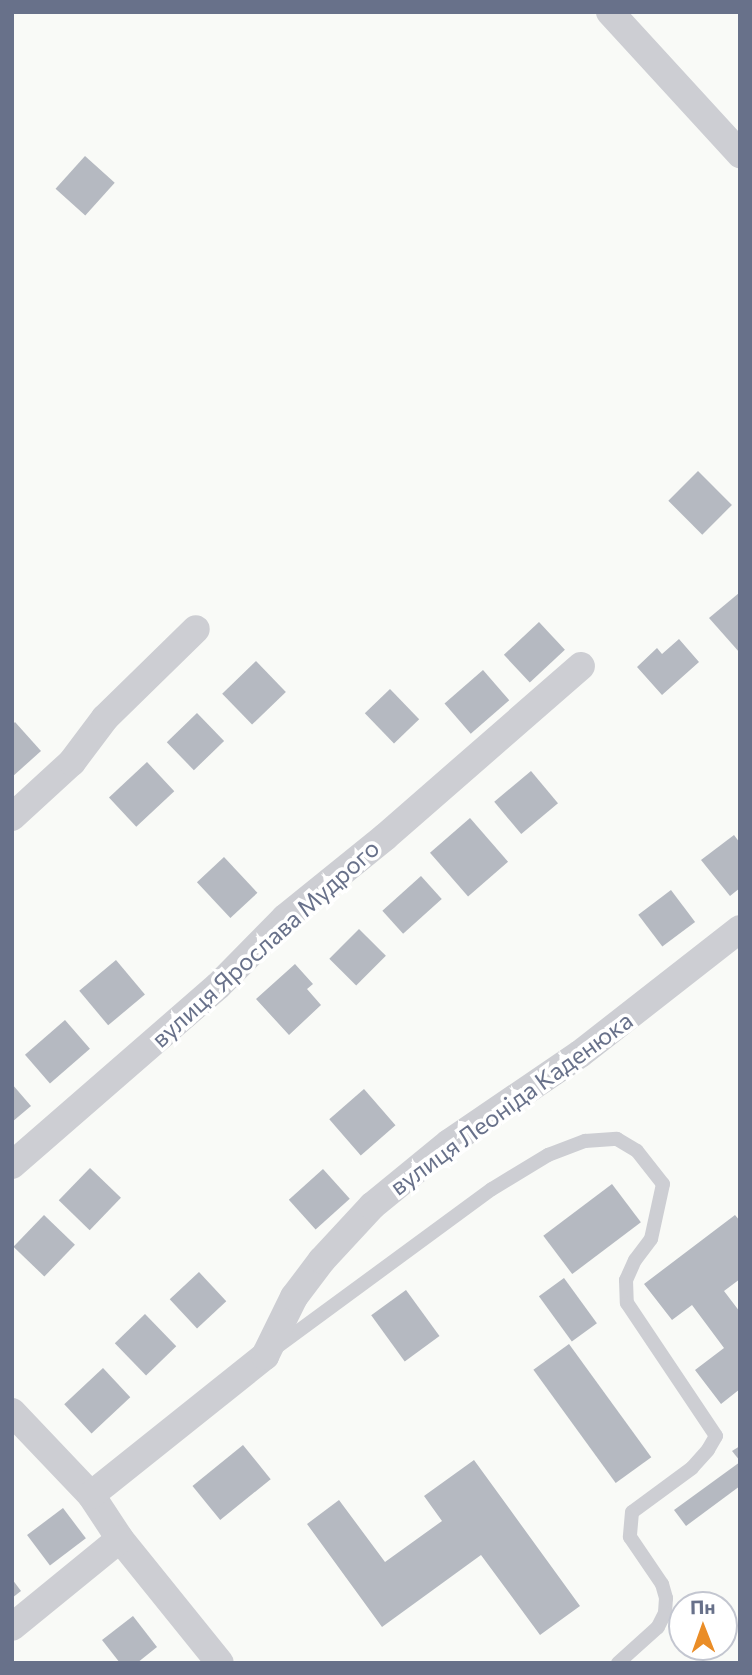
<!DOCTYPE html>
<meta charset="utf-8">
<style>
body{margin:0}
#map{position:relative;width:752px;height:1675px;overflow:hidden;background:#f9faf7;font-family:Commissioner,sans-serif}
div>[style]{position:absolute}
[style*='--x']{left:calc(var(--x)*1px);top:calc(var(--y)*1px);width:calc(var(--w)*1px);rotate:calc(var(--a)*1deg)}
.building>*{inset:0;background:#b5b9c1;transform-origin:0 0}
.service>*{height:14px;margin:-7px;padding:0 7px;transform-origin:7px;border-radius:7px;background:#cdced3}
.minor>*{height:28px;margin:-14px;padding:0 14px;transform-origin:14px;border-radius:14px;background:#cdced3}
span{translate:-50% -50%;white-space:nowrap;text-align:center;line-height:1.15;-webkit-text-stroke:7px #fff;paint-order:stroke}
.street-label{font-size:24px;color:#68718a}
.frame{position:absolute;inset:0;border:14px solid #68718a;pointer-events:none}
.north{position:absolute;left:668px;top:1591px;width:70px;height:70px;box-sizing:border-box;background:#fff;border:2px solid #c3c6d0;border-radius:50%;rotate:359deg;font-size:19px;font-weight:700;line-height:28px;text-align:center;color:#68718a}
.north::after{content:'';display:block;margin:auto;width:24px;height:32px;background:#ea8d27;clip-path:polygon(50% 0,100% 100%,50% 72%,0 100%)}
</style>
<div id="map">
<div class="building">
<i style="left:85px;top:156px;width:40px;height:44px;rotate:42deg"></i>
<i style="left:698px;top:471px;width:48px;height:42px;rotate:45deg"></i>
<i style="clip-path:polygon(739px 593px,740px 594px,740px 653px,709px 618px)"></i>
<i style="left:539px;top:622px;width:38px;height:48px;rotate:47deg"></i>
<i style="clip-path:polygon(679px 639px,699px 662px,662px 695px,637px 667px,657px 648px,662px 654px)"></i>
<i style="left:256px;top:661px;width:43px;height:47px;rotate:46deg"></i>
<i style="left:483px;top:670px;width:40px;height:51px;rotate:49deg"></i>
<i style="left:390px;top:689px;width:42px;height:35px;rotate:46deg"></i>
<i style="left:197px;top:713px;width:39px;height:42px;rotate:46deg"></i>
<i style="clip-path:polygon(15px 722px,41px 751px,12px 777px,12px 725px)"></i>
<i style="left:147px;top:762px;width:40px;height:52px;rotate:47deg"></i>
<i style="left:531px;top:771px;width:42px;height:48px;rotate:50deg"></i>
<i style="left:470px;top:818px;width:58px;height:53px;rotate:49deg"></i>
<i style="clip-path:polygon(734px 835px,740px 843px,740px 888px,730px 896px,701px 860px)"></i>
<i style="left:224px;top:857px;width:49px;height:37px;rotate:47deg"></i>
<i style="left:421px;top:876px;width:31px;height:52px;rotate:48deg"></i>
<i style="left:671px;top:890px;width:40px;height:41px;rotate:53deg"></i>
<i style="left:359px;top:929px;width:38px;height:42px;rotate:45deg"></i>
<i style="left:116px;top:960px;width:45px;height:48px;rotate:50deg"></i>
<i style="clip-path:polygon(295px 964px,313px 984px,307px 989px,321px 1005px,289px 1035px,256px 999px)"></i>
<i style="left:65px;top:1020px;width:38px;height:53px;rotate:49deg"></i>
<i style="clip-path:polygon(12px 1084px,31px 1106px,12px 1122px)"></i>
<i style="left:364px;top:1089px;width:48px;height:46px;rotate:49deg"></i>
<i style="left:90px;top:1168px;width:43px;height:45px;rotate:44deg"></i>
<i style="left:323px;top:1169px;width:40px;height:46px;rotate:48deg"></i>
<i style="left:612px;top:1184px;width:48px;height:86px;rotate:53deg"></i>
<i style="left:44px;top:1215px;width:43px;height:44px;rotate:44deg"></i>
<i style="clip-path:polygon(735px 1215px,740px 1221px,740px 1279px,724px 1291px,740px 1312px,740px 1389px,721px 1404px,695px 1370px,724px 1348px,692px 1305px,672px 1320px,644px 1284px)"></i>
<i style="left:199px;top:1272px;width:40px;height:40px;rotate:47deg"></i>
<i style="left:564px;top:1278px;width:56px;height:31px;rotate:54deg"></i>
<i style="left:406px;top:1290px;width:57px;height:43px;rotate:54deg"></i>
<i style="left:145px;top:1314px;width:45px;height:42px;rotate:46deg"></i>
<i style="left:569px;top:1344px;width:140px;height:44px;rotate:54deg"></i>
<i style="left:103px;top:1368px;width:40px;height:53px;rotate:47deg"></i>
<i style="left:243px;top:1445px;width:44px;height:65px;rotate:51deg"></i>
<i style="clip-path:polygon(740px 1446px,740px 1461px,732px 1451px)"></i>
<i style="clip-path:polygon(474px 1460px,580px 1606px,540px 1635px,481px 1555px,382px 1627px,307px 1524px,339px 1500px,385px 1562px,442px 1521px,424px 1496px)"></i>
<i style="clip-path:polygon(740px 1462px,740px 1486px,686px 1526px,674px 1510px)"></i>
<i style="left:63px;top:1508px;width:38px;height:45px;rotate:53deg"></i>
<i style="clip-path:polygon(12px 1579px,21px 1591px,12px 1598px)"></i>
<i style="clip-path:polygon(133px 1616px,157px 1647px,137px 1663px,120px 1663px,102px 1640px)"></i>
</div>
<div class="service">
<i style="--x:274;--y:1349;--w:270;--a:-36.3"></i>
<i style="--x:492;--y:1189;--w:66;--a:-31.3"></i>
<i style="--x:548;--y:1155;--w:40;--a:-21"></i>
<i style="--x:585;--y:1141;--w:32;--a:-4"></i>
<i style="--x:617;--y:1139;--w:23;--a:31"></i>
<i style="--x:637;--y:1151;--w:42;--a:51.8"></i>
<i style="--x:663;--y:1184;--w:56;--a:102.3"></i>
<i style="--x:651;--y:1239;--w:26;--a:127"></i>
<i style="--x:635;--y:1260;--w:22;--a:114"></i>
<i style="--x:626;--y:1280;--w:23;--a:88"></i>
<i style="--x:627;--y:1303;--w:160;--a:56.2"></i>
<i style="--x:716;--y:1436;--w:16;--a:120"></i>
<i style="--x:708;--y:1450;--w:24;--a:132"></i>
<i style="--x:692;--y:1468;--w:74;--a:143.7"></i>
<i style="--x:632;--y:1512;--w:25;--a:95"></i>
<i style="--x:630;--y:1537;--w:57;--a:55.8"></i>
<i style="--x:662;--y:1584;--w:15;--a:74"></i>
<i style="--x:666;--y:1598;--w:15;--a:94"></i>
<i style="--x:665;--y:1613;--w:16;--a:117"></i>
<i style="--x:658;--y:1627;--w:54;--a:138"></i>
</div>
<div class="minor">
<i style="--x:610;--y:12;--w:193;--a:47.5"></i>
<i style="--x:12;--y:817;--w:81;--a:-42.5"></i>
<i style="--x:72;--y:762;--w:55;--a:-53.1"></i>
<i style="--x:105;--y:718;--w:127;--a:-44.4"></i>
<i style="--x:12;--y:1165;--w:273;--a:-41"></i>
<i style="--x:218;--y:986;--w:95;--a:-45.4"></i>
<i style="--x:285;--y:918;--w:129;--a:-39"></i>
<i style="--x:385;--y:837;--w:260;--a:-41.1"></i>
<i style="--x:12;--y:1412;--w:115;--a:46.4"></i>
<i style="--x:91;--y:1495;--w:53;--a:56.6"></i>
<i style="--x:120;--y:1539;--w:159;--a:51.1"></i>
<i style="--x:91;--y:1495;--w:223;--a:-38.6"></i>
<i style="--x:265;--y:1356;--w:66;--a:-63.8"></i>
<i style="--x:294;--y:1297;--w:46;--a:-52.9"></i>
<i style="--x:322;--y:1260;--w:74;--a:-47.2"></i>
<i style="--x:372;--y:1206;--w:99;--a:-39.3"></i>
<i style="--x:449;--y:1143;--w:158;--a:-34.2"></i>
<i style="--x:580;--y:1054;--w:203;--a:-38"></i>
<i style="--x:12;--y:1627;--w:139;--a:-39.2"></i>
</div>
<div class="street-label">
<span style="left:265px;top:943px;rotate:-42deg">вулиця Ярослава Мудрого</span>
<span style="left:511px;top:1103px;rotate:-36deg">вулиця Леоніда Каденюка</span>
</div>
<div class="frame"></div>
<div class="north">Пн</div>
</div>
